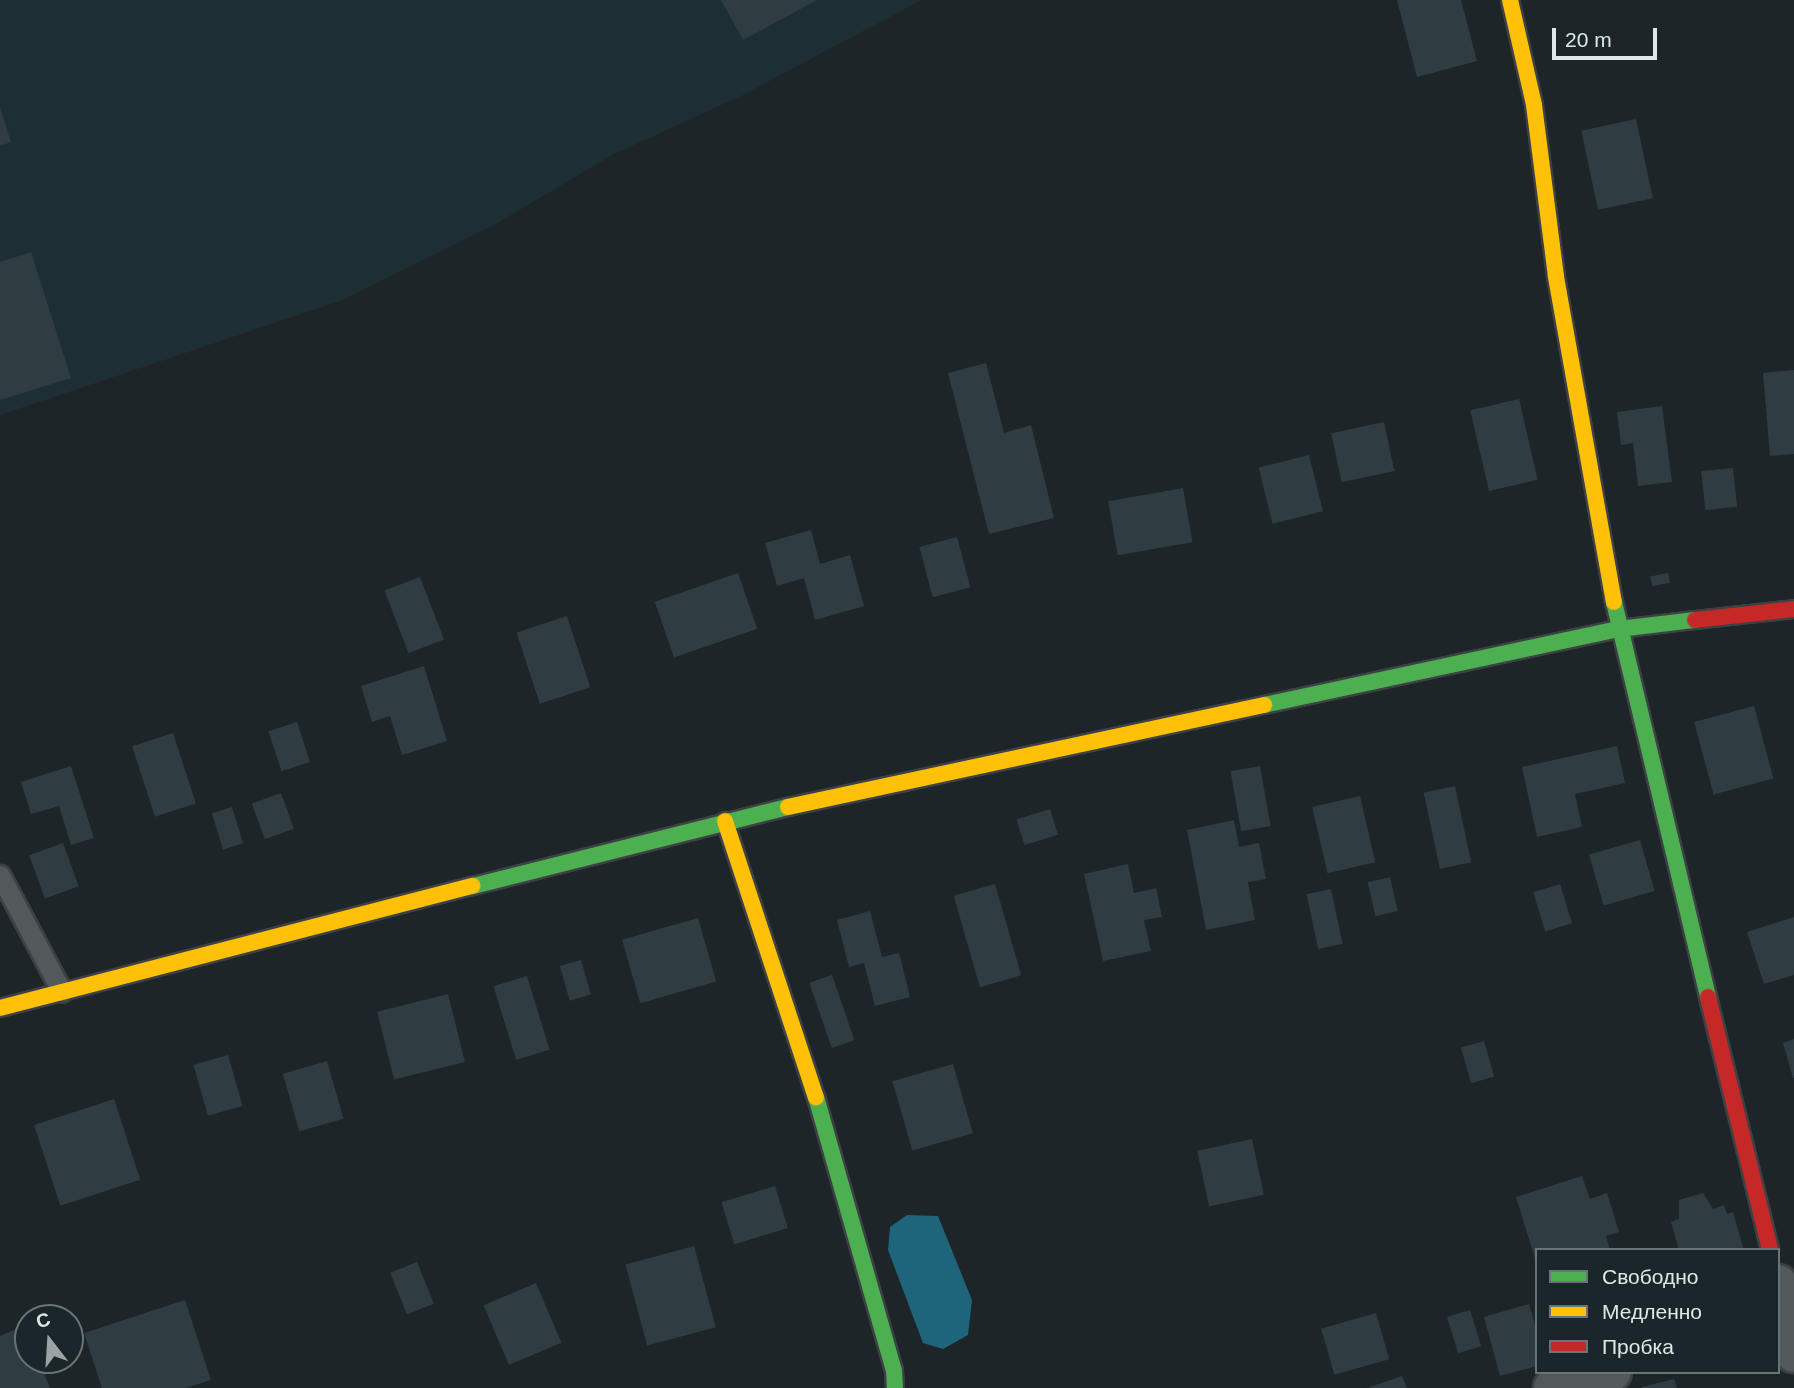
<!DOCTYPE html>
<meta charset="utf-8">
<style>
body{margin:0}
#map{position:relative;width:1794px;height:1388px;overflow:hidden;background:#1e2528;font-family:Helvetica,sans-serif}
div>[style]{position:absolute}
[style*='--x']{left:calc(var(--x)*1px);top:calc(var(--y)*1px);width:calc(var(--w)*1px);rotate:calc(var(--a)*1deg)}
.built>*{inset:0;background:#1d2f35}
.water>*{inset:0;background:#1e657b}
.building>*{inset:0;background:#2f3c41;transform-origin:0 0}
.roads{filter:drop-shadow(2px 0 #3c4144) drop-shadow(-2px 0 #3c4144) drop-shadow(0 2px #3c4144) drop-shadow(0 -2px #3c4144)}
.lane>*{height:19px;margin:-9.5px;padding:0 9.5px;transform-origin:9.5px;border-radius:9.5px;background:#53585a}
.street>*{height:38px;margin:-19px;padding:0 19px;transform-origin:19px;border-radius:19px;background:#53585a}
.fast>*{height:16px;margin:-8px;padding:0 8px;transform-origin:8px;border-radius:8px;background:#4caf50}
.slow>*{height:16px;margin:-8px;padding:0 8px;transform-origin:8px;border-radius:8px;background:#ffc107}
.jam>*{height:16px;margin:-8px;padding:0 8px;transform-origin:8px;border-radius:8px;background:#c62828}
span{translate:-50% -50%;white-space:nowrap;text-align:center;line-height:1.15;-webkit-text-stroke:5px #1b262b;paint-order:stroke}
.legend{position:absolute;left:1535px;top:1248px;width:245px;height:126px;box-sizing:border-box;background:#1b262b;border:2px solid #6a7377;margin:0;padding:9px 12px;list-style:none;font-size:21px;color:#e0e7ea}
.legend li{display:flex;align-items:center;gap:14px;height:35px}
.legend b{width:35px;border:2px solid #6a7377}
.north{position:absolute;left:14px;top:1304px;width:70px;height:70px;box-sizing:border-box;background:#1b262b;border:2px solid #6a7377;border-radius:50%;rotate:343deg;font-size:19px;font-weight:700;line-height:28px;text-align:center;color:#e0e7ea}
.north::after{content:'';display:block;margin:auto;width:24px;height:32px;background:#9ca3a6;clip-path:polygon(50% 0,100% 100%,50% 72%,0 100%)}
.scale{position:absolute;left:1552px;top:28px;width:105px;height:32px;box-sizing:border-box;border:4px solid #e0e7ea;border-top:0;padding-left:9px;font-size:21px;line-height:24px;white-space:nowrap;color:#e0e7ea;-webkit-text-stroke:5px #1b262b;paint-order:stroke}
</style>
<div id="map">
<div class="built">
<i style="clip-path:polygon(0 0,922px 0,741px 96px,614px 154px,494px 225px,340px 301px,0 415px)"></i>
</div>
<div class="water">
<i style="clip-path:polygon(907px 1215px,938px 1216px,972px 1300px,968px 1335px,943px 1349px,923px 1343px,888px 1250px,890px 1227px)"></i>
</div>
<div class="building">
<i style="clip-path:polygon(721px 0,817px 0,743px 40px)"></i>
<i style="clip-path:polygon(1397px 0,1461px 0,1477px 61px,1417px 77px)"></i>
<i style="clip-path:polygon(0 107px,11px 142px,0 146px)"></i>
<i style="left:1636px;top:119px;width:81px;height:56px;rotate:78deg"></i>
<i style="clip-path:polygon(31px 252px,71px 378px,0 400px,0 262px)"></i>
<i style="clip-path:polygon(986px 363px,1004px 433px,1031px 425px,1054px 518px,989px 534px,948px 373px)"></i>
<i style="clip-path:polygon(1794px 370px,1794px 454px,1770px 456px,1763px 373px)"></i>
<i style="left:1519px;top:399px;width:83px;height:50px;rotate:77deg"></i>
<i style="clip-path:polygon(1662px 406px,1672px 482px,1638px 486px,1633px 443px,1621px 445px,1617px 412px)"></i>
<i style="left:1384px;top:422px;width:50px;height:54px;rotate:78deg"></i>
<i style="left:1309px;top:455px;width:58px;height:52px;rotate:76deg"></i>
<i style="left:1733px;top:468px;width:39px;height:32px;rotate:84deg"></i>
<i style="left:1183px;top:488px;width:55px;height:76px;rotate:80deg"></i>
<i style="clip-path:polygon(811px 530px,820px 564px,850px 555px,864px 606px,815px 620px,804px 578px,777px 586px,765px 543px)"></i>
<i style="left:957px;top:537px;width:52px;height:39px;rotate:75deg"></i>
<i style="left:738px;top:573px;width:59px;height:88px;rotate:71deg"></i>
<i style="left:1668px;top:573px;width:10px;height:18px;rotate:79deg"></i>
<i style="left:420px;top:577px;width:67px;height:38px;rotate:69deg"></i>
<i style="left:567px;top:616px;width:75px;height:53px;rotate:72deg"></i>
<i style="clip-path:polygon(424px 666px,447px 741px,402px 755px,390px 716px,372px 722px,361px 686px)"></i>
<i style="left:1754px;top:706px;width:75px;height:62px;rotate:75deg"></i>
<i style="left:297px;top:722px;width:42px;height:30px;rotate:72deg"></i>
<i style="left:173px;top:733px;width:74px;height:43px;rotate:72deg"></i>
<i style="clip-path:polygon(1617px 746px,1625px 783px,1575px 794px,1582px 827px,1537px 837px,1522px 767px)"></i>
<i style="clip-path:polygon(71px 766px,94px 838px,71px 845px,59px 806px,31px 814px,21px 782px)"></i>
<i style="left:1260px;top:766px;width:61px;height:30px;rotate:80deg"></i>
<i style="left:1455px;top:786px;width:78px;height:32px;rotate:78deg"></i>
<i style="left:281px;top:793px;width:38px;height:31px;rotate:70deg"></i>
<i style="left:1360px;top:796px;width:68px;height:49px;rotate:77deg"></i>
<i style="left:232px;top:807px;width:38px;height:21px;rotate:73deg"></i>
<i style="left:1050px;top:809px;width:27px;height:35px;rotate:73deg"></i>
<i style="clip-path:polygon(1234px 820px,1239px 847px,1259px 843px,1266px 879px,1248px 882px,1255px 920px,1206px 930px,1187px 830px)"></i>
<i style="left:1640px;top:840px;width:53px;height:53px;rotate:74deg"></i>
<i style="left:63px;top:843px;width:46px;height:36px;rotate:70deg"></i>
<i style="clip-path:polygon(1128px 864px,1134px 893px,1156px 888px,1162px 917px,1144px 920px,1151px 951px,1103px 961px,1084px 874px)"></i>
<i style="left:1390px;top:877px;width:35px;height:23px;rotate:77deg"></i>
<i style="left:995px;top:884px;width:95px;height:43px;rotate:74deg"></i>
<i style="left:1560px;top:884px;width:41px;height:28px;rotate:73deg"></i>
<i style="left:1331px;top:889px;width:56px;height:25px;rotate:78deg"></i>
<i style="clip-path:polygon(870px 911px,882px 957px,899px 953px,910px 997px,875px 1006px,864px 963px,849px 967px,837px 920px)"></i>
<i style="clip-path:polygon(1794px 917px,1794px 975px,1764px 984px,1747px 932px)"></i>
<i style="left:698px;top:918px;width:66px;height:79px;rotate:74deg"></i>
<i style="left:581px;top:960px;width:36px;height:22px;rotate:74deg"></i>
<i style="left:832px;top:975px;width:69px;height:24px;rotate:71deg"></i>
<i style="left:527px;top:976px;width:77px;height:35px;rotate:73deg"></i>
<i style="left:448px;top:994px;width:70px;height:73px;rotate:76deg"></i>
<i style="clip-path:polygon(1794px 1039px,1794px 1078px,1793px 1078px,1783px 1043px)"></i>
<i style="left:1484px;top:1041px;width:37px;height:24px;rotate:74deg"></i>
<i style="left:228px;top:1055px;width:53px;height:36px;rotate:74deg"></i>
<i style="left:327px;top:1061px;width:60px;height:46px;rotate:74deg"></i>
<i style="left:953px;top:1064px;width:72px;height:63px;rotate:74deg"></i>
<i style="left:114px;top:1099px;width:85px;height:84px;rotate:72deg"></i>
<i style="left:1252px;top:1139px;width:57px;height:56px;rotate:78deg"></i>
<i style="clip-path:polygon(1582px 1176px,1590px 1199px,1607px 1193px,1619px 1232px,1606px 1236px,1610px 1250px,1537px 1250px,1536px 1262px,1516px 1197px)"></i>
<i style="left:775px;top:1186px;width:44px;height:56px;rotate:73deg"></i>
<i style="clip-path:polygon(1703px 1193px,1713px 1209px,1724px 1205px,1727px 1214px,1733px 1212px,1744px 1250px,1679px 1250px,1671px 1222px,1679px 1219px,1679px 1200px)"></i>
<i style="left:694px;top:1246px;width:84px;height:71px;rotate:75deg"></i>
<i style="left:417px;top:1262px;width:45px;height:29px;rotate:68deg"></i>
<i style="left:536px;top:1283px;width:65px;height:57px;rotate:67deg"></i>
<i style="clip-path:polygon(185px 1300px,211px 1380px,186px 1388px,102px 1388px,84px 1333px)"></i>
<i style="clip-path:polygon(1529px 1304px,1537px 1332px,1537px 1366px,1500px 1376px,1484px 1317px)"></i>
<i style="left:1470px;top:1310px;width:38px;height:24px;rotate:73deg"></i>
<i style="left:1376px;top:1313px;width:48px;height:57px;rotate:74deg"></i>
<i style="clip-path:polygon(25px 1325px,28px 1360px,39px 1360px,50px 1388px,0 1388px,0 1336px)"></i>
<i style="clip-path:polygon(1402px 1376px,1407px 1388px,1367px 1388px)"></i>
<i style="clip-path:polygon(1674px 1379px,1677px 1388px,1642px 1388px,1642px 1387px)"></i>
</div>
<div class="roads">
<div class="lane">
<i style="--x:0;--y:875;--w:132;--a:62.1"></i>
</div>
<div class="street">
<i style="--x:1778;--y:1284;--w:71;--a:76.9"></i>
<i style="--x:1553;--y:1388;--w:61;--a:-15.2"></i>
</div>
<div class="fast">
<i style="--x:1614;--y:602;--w:406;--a:76.6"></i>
<i style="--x:1264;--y:705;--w:363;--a:-12.1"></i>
<i style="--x:1619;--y:629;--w:77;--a:-6.8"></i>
<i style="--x:473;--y:886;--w:325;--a:-14.1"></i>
<i style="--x:816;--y:1097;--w:284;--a:74.1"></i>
<i style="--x:894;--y:1370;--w:18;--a:87"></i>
</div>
<div class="slow">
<i style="--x:1510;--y:0;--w:108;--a:77.1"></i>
<i style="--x:1534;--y:105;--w:173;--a:82.7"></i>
<i style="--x:1556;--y:277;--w:330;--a:79.9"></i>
<i style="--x:788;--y:807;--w:487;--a:-12.1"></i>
<i style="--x:725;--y:821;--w:291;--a:71.8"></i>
<i style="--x:0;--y:1008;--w:488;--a:-14.5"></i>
</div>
<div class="jam">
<i style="--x:1695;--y:620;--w:100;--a:-6.3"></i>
<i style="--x:1708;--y:997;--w:260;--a:76.2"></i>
</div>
</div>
<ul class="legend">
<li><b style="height:9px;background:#4caf50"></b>Свободно</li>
<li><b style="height:9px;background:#ffc107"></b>Медленно</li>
<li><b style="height:9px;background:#c62828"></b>Пробка</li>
</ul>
<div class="north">С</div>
<div class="scale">20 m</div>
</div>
